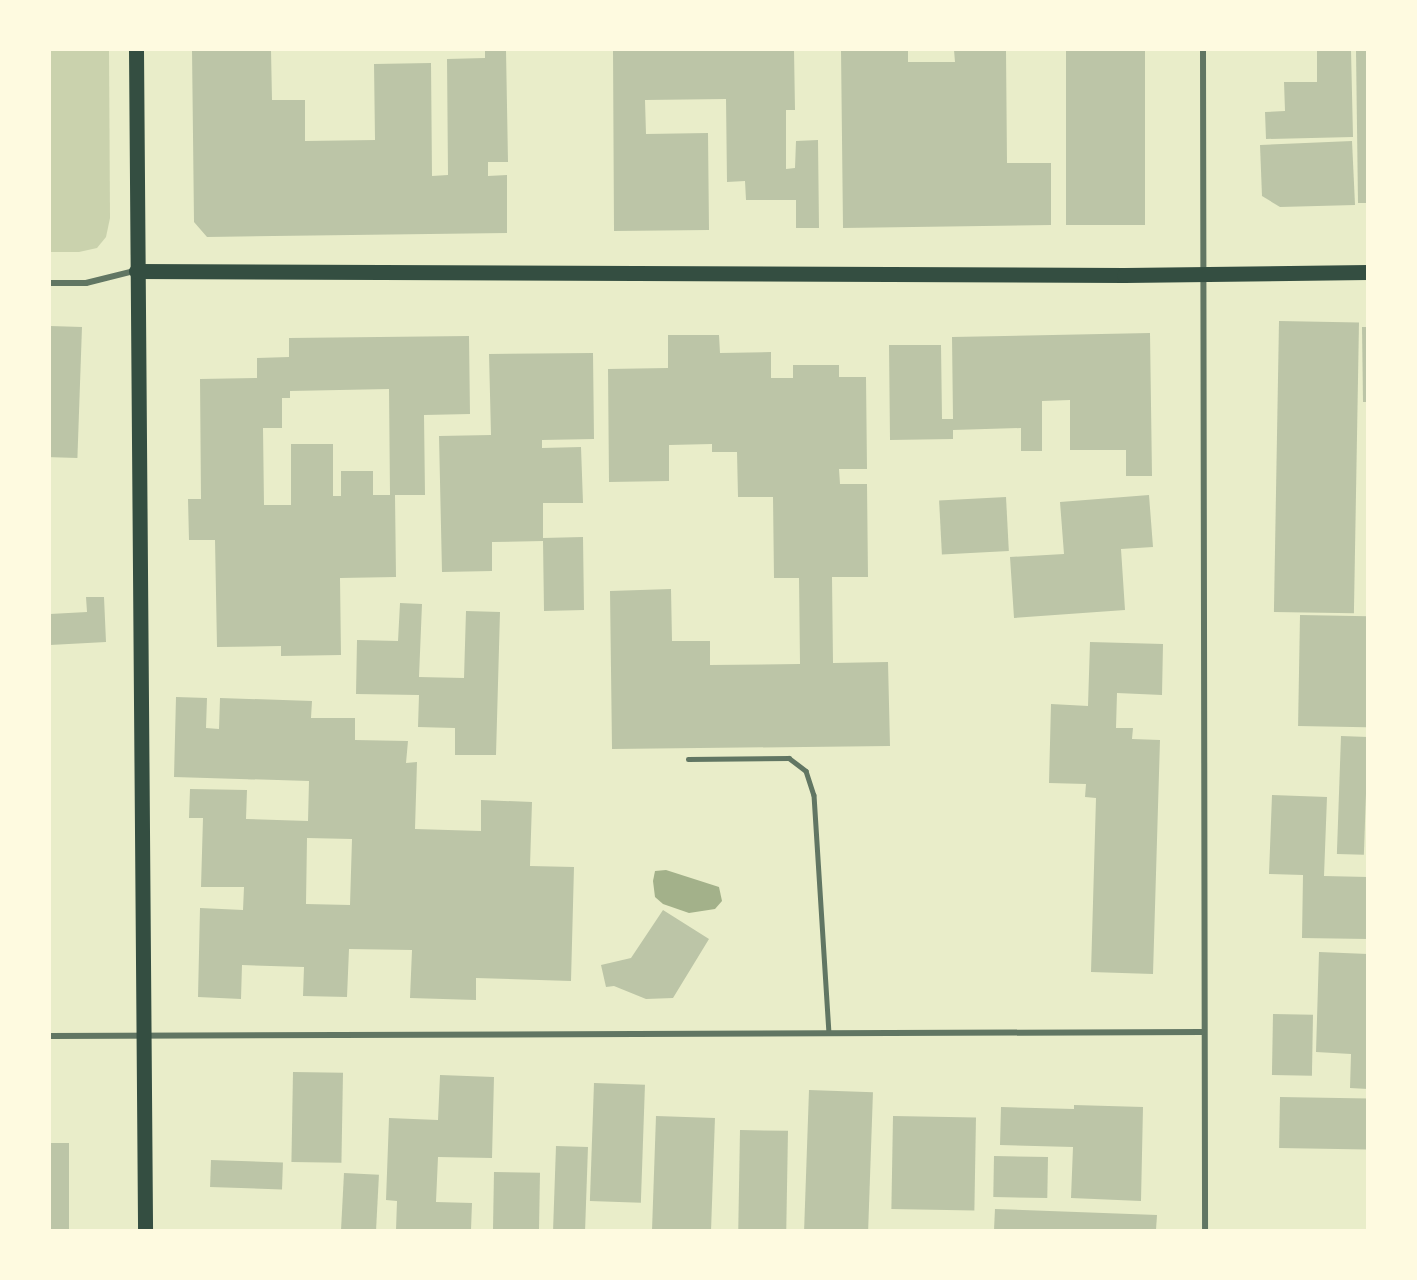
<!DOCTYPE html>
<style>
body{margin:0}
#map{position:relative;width:1417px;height:1280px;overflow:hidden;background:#e9edc9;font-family:"Exo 2",sans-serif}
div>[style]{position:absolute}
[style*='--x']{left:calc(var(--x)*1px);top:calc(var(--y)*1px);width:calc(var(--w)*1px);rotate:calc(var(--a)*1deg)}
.green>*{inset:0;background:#cad2ad}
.water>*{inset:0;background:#a3b18a}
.building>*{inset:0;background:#bcc5a7;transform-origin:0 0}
.service>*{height:4.5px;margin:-2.25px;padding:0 2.25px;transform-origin:2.25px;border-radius:2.25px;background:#617663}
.minor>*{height:6px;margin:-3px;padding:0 3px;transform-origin:3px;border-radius:3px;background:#617663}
.primary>*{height:15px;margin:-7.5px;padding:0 7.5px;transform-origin:7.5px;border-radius:7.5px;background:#344e41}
span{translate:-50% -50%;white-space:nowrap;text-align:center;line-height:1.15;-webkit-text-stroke:5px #fefae0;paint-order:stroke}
.frame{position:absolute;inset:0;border:51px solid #fefae0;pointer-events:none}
</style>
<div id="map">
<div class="green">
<i style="clip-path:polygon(50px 50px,109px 50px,110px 218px,106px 237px,97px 248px,79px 252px,50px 252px)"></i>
</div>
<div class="water">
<i style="clip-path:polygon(666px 870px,719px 887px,722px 901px,715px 909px,689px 913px,663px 904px,655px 897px,653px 881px,655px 871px)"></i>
</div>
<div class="building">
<i style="clip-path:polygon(192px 50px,271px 50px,272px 100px,305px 100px,305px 141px,375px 140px,374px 64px,431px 63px,432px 176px,448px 175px,447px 59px,485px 58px,485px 50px,506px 50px,508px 162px,488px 162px,488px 176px,507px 175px,507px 233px,207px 237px,194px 222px)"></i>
<i style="clip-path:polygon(613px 50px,794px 50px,795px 110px,786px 110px,786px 169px,795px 168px,796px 141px,818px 140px,819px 228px,796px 228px,796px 200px,746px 200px,745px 181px,727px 182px,726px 99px,645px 100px,646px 134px,708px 133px,709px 230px,614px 231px)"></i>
<i style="clip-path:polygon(841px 50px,908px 50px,908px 62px,955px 62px,954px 50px,1006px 50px,1007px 163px,1051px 163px,1051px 225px,843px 228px)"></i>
<i style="left:1066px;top:50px;width:79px;height:175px"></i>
<i style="clip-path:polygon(1317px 50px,1351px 50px,1353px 137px,1266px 139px,1265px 112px,1285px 111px,1284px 82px,1317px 82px)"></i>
<i style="clip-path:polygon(1356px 50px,1368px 50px,1368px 203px,1358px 203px)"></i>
<i style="clip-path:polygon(1352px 141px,1355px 205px,1280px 207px,1262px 196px,1260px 145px)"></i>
<i style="left:1279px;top:321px;width:80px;height:291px;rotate:1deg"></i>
<i style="left:50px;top:326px;width:32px;height:131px;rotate:2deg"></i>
<i style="clip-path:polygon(1362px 327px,1368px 327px,1368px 402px,1363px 402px)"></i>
<i style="clip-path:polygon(1150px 333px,1152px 476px,1126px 476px,1126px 450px,1070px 450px,1070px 400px,1042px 401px,1042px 451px,1021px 451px,1021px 428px,953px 430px,953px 439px,890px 440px,889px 345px,941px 345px,942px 419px,953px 419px,952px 337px)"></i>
<i style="clip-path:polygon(668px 335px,719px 335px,720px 353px,771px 352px,771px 378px,793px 378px,793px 365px,839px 365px,839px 377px,866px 377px,867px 469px,839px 469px,840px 484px,867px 484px,868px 577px,832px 577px,833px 663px,888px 662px,890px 746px,612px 749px,610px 591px,671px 589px,672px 641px,710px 641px,710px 665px,800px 664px,799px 578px,774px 578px,773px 497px,738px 497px,737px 452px,712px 452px,712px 444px,669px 445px,669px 481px,609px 482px,608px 369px,668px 368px)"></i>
<i style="clip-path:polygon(evenodd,469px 336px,470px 414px,424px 415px,425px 495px,395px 495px,396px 577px,340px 578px,341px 655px,281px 656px,281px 646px,217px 647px,215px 540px,189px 540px,188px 499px,201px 499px,200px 379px,257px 378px,257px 358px,289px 357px,289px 338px,469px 336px,389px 389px,390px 495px,373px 495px,373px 471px,341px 471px,341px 496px,333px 496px,333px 444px,291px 444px,291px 505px,264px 505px,263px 428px,282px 428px,282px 398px,290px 398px,290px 391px,389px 389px)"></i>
<i style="clip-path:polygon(593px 353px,594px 439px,542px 440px,542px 448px,581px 447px,583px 503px,543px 503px,543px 538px,583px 537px,584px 610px,544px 611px,543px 541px,492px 542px,492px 571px,442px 572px,439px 436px,491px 435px,489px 354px)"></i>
<i style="clip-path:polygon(1149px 495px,1153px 547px,1121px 549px,1125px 610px,1014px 618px,1010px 557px,1064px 554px,1060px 502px)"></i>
<i style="left:1006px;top:497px;width:54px;height:67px;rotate:87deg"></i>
<i style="clip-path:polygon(86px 597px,104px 597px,106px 642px,50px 645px,50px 614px,87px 612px)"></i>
<i style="clip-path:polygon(400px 603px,422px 604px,419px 677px,464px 678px,466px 611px,500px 612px,496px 755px,455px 755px,455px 728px,418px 727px,419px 695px,356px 694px,357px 640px,398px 641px)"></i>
<i style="left:1300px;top:615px;width:68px;height:111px;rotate:1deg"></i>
<i style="clip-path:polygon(1090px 642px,1163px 644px,1162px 695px,1117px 693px,1116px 728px,1133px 728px,1132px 739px,1160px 740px,1153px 974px,1091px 972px,1096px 798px,1085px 797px,1086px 784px,1049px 783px,1051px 704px,1088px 706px)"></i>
<i style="clip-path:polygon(evenodd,176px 697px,207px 698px,206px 728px,219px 729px,220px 698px,312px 701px,311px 718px,355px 718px,355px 740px,408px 741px,406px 763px,417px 762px,415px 829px,481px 831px,481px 800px,532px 802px,530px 866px,574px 867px,571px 981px,476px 978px,476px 1000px,410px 998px,412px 950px,349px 949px,347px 997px,303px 996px,304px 967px,242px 965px,241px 999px,198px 997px,200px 908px,243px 910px,244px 887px,201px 887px,203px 818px,189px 818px,190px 789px,247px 790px,246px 819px,308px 821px,309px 781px,174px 777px,176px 697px,307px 838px,352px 839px,350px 905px,306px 904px,307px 838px)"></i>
<i style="left:1341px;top:736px;width:27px;height:118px;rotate:2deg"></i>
<i style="clip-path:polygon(1272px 795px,1327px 797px,1324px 876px,1368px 877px,1368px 939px,1302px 938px,1303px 875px,1269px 874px)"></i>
<i style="clip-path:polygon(663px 910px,709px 939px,673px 998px,646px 999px,614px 986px,606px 987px,601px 965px,631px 958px)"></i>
<i style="clip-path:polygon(1319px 952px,1368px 954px,1368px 1089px,1350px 1088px,1351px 1054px,1316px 1052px)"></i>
<i style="left:1273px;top:1014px;width:40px;height:61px;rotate:1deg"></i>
<i style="left:293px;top:1072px;width:50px;height:90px;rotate:1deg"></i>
<i style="clip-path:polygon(440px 1075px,494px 1077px,492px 1158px,438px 1157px,436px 1202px,472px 1203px,471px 1230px,396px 1230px,397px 1201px,386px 1200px,389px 1118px,438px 1120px)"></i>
<i style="left:594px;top:1083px;width:51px;height:118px;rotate:2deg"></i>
<i style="left:809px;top:1090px;width:64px;height:140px;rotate:2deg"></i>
<i style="left:1280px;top:1097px;width:88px;height:51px;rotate:1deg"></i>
<i style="clip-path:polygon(1074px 1105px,1143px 1107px,1141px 1201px,1071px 1198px,1073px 1147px,1000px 1145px,1001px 1107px,1074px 1109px)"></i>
<i style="left:656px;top:1116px;width:59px;height:114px;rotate:2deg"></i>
<i style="left:893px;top:1116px;width:83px;height:93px;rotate:1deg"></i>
<i style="left:740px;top:1130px;width:48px;height:100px;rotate:1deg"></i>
<i style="left:50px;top:1143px;width:19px;height:87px"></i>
<i style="left:556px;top:1146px;width:32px;height:84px;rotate:2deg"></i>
<i style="left:994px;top:1156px;width:54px;height:41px;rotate:1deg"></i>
<i style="left:211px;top:1160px;width:72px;height:27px;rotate:2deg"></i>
<i style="left:494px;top:1172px;width:46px;height:58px;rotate:1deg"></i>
<i style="left:344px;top:1173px;width:35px;height:57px;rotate:3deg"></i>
<i style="clip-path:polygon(995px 1209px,1157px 1215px,1156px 1230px,994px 1230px)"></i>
</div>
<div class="service">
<i style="--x:688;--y:759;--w:101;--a:-0.6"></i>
<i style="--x:789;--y:758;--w:21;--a:37"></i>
<i style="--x:806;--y:771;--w:25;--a:72"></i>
<i style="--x:814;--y:795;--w:237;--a:86.4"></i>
</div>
<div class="minor">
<i style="--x:1203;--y:50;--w:1180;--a:89.9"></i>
<i style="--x:50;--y:283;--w:36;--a:0"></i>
<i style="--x:86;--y:283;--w:49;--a:-14"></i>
<i style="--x:50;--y:1036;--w:1152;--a:-0.2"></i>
</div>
<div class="primary">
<i style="--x:136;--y:50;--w:1180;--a:89.56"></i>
<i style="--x:136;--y:271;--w:988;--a:0.23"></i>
<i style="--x:1124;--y:275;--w:244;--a:-0.7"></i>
</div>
<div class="frame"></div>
</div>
